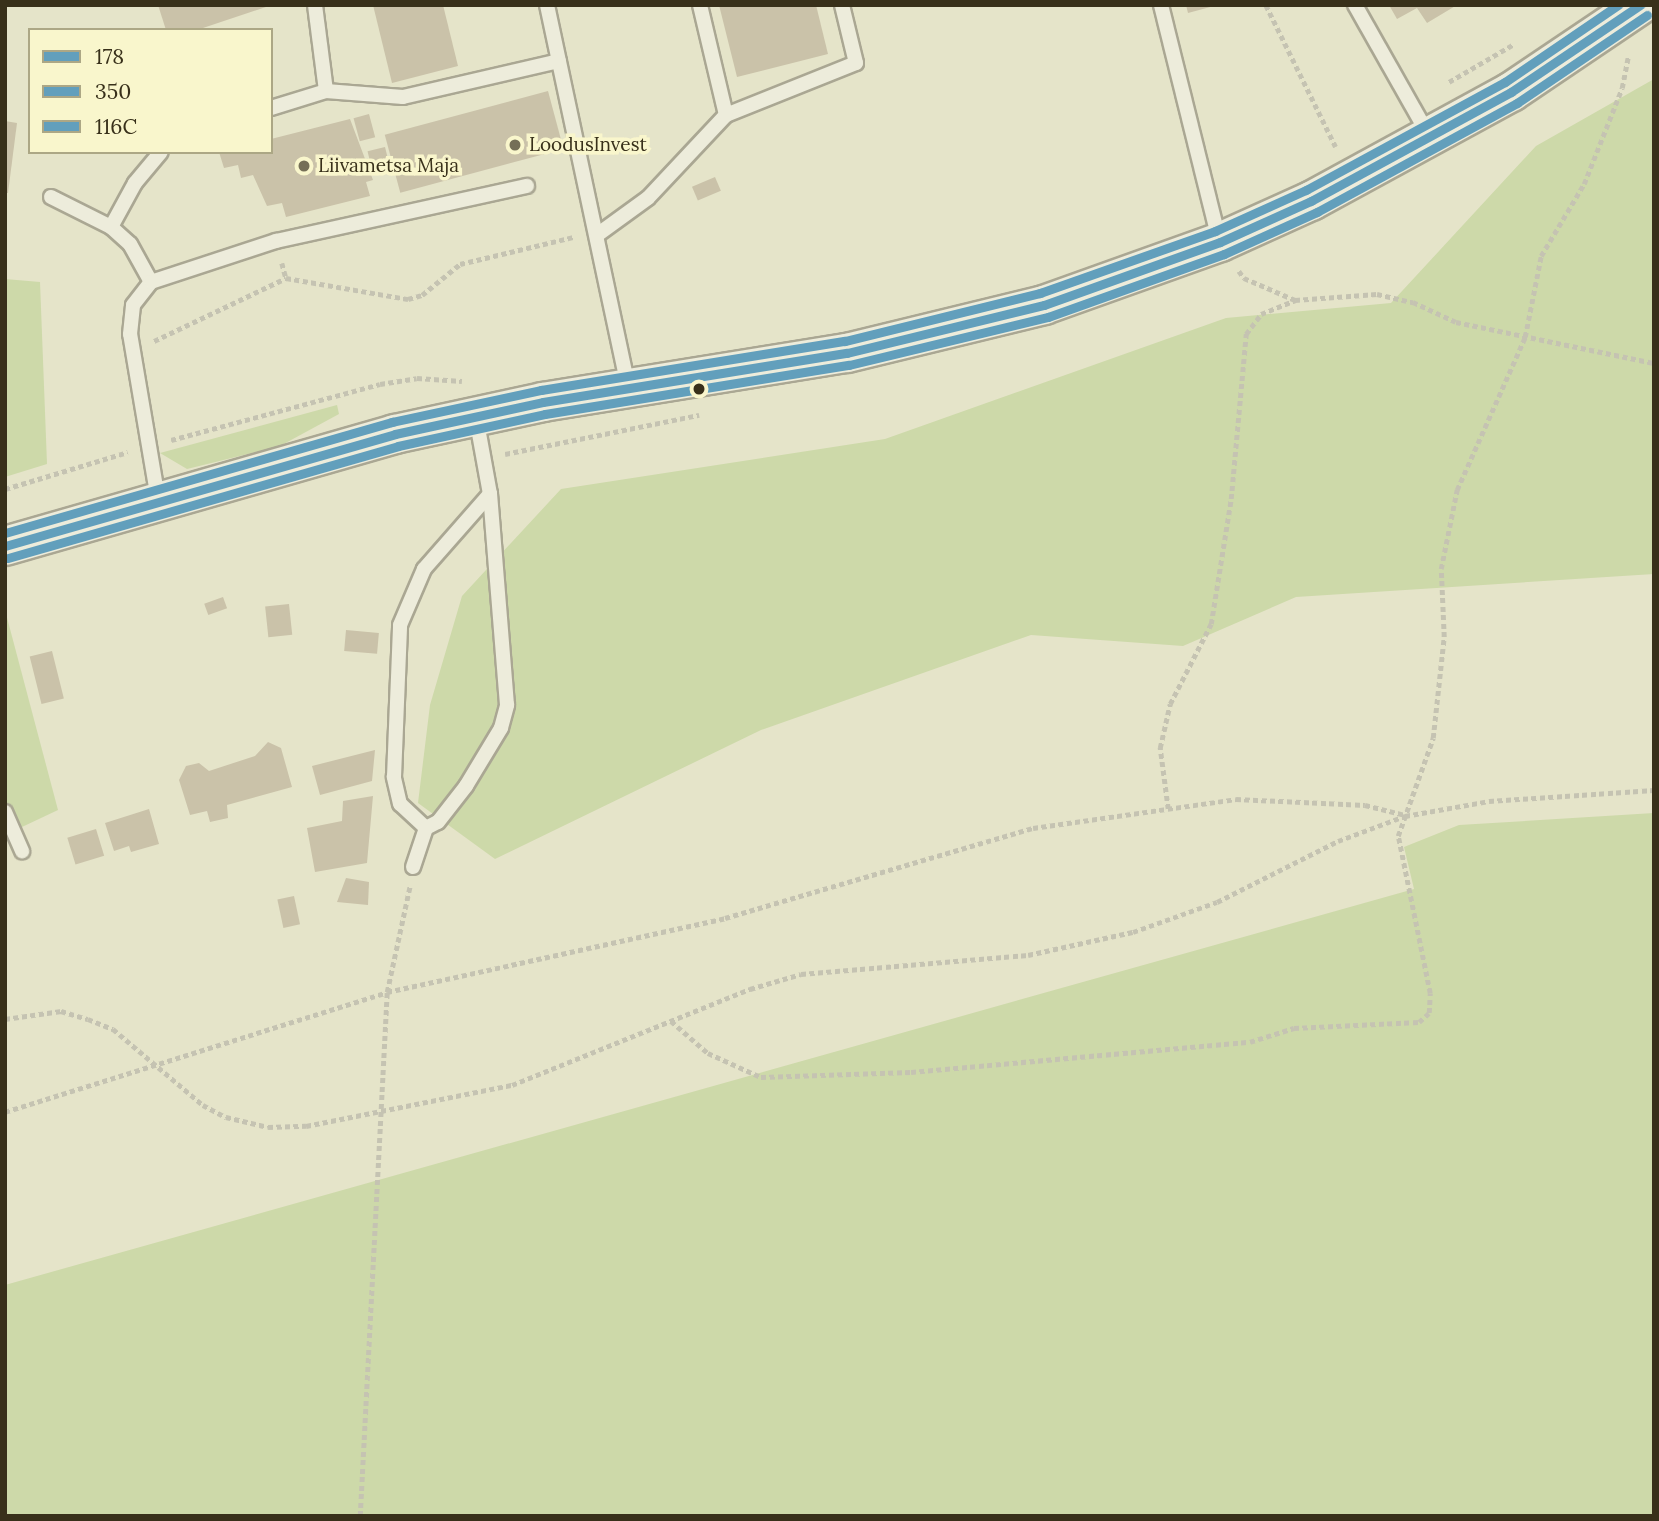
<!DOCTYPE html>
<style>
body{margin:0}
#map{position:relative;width:1659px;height:1521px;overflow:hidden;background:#e5e4c9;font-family:Lora,serif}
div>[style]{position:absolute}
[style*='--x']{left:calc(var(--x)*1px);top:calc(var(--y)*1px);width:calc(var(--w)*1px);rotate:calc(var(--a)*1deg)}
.green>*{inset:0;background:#cdd9a9}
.building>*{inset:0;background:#cac2a9;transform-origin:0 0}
.path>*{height:4.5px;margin-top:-2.25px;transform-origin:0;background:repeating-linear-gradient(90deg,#c5c3b2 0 5px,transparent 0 8.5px)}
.roads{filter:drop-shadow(2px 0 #aaa793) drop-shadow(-2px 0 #aaa793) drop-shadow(0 2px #aaa793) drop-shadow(0 -2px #aaa793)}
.lane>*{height:14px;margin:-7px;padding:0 7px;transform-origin:7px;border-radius:7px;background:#edecdb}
.secondary>*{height:38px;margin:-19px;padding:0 19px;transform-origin:19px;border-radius:19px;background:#edecdb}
.bus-1>*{height:9px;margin:-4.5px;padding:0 4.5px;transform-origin:4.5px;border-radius:4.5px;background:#629fbc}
.bus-2>*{height:9px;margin:-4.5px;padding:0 4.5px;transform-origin:4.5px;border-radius:4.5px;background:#629fbc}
.bus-3>*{height:9px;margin:-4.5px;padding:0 4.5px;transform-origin:4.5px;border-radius:4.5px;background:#629fbc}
.dots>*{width:19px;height:19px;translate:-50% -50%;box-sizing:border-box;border:4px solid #f9f6cc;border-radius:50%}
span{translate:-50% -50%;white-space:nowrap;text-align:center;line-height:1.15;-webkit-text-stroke:7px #f9f6cc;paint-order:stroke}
.poi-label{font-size:19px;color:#38301a}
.left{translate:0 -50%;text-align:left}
.frame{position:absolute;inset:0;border:7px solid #38301a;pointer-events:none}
.legend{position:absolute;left:28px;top:28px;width:245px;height:126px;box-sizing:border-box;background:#f9f6cc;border:2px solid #aca785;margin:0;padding:9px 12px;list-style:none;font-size:21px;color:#38301a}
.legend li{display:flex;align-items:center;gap:14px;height:35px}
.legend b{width:35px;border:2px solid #aca785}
</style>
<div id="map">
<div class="green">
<i style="clip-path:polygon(1654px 79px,1654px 574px,1296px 597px,1183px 646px,1031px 635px,761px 730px,495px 859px,418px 803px,430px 705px,462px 596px,561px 489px,885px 439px,1226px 318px,1391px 303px,1536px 146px)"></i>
<i style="clip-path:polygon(5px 279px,40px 282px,47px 464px,5px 477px)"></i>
<i style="clip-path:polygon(337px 405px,339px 414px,280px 446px,187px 469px,160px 453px)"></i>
<i style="clip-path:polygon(5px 610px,58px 810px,5px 835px)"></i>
<i style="clip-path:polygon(1654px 813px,1654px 1516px,5px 1516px,5px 1285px,1414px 889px,1404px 847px,1459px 825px)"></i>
</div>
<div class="building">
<i style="clip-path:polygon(158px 5px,269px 5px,269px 6px,197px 30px,166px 30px)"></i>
<i style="clip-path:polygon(373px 5px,443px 5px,458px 66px,392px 83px)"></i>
<i style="clip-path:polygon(719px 5px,816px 5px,828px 54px,737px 77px)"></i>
<i style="clip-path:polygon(1186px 5px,1214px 5px,1214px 6px,1188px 13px)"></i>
<i style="clip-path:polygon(1389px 5px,1457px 5px,1427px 23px,1417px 8px,1397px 19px)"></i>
<i style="left:548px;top:91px;width:60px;height:169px;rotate:75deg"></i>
<i style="left:369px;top:114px;width:24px;height:16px;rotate:75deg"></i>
<i style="clip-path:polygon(350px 119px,373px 180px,366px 182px,370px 196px,286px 217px,282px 203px,267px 206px,253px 175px,241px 178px,238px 165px,224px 168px,219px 152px,271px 152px,271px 139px)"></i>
<i style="clip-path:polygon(5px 121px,17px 123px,8px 193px,5px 193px)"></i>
<i style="left:385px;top:147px;width:12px;height:18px;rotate:76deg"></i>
<i style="left:715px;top:177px;width:15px;height:25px;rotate:67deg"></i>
<i style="left:223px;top:597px;width:12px;height:20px;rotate:70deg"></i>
<i style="left:289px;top:604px;width:31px;height:24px;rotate:84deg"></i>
<i style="left:346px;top:630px;width:33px;height:21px;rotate:5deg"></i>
<i style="left:52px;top:651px;width:49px;height:23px;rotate:76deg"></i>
<i style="clip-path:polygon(268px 742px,281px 748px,292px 787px,227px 805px,228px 818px,210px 822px,207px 811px,190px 815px,179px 780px,186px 766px,199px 763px,209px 771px,255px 756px)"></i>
<i style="clip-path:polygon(375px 750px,372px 781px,320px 795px,312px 766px)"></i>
<i style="clip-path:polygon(373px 796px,367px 863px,315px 872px,307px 828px,342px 821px,343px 801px)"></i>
<i style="clip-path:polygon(149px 809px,159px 844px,131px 852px,129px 846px,114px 851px,105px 823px)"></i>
<i style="left:96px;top:829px;width:28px;height:30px;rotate:73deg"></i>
<i style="clip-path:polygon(346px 878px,369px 882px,368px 905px,337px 902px)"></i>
<i style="left:294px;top:896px;width:29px;height:17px;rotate:78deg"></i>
</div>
<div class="path">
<i style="--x:1266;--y:5;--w:158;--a:63.8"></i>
<i style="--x:1449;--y:82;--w:75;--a:-30.3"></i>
<i style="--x:282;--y:263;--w:16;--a:75"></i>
<i style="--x:286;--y:278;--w:124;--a:9.8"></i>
<i style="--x:408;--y:299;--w:15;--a:-16"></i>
<i style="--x:422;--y:295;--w:49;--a:-39.2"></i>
<i style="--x:460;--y:264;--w:116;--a:-13.4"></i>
<i style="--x:1239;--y:271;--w:9;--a:54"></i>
<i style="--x:1244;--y:278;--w:56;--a:23.3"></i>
<i style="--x:1295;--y:300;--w:82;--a:-4.2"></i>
<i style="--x:1377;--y:294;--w:37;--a:13"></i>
<i style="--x:1413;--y:302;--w:47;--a:24.9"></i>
<i style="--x:1456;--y:322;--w:202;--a:11.7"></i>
<i style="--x:154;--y:341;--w:146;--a:-25.5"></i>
<i style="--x:171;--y:440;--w:216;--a:-15"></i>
<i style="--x:380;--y:384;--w:37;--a:-9"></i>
<i style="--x:417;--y:378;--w:45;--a:3.8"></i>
<i style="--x:505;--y:454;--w:198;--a:-11.4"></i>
<i style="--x:5;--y:489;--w:128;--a:-16.7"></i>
<i style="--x:1168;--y:809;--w:62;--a:-97.5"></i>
<i style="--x:1160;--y:748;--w:45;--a:-77.2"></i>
<i style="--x:1170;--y:704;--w:90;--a:-62.9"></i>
<i style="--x:1211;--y:624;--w:127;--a:-80.9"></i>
<i style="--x:1231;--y:499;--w:166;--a:-84.8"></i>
<i style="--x:1246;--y:334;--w:25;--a:-53"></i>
<i style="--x:1261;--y:314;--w:37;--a:-22"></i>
<i style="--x:5;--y:1019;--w:57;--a:-8.1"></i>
<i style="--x:61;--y:1011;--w:28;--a:17"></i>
<i style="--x:88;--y:1019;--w:27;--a:22"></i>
<i style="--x:113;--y:1029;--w:118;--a:40.2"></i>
<i style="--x:203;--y:1105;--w:26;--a:28"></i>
<i style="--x:226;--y:1117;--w:43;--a:13.4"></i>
<i style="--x:268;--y:1127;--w:38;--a:-2"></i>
<i style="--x:306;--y:1126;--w:210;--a:-11.3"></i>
<i style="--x:512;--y:1085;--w:257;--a:-22"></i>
<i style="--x:750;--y:989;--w:53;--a:-16.4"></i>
<i style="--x:801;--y:974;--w:228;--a:-4.8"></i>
<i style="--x:1028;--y:955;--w:107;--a:-12.4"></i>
<i style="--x:1133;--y:932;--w:89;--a:-19.7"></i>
<i style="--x:1217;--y:902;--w:136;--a:-26.8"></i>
<i style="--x:1338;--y:841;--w:72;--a:-20.5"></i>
<i style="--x:1405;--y:816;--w:85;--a:-10.1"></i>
<i style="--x:1489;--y:801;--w:165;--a:-3.8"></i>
<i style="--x:671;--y:1021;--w:49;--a:40.9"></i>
<i style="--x:708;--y:1053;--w:58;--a:24.4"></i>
<i style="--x:761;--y:1077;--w:150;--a:-1.9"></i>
<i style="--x:911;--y:1072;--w:340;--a:-5.1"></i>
<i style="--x:1250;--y:1042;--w:46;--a:-17.7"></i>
<i style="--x:1294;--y:1028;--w:125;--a:-2.7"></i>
<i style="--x:1419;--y:1022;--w:13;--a:-42"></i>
<i style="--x:1429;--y:1013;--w:20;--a:-87"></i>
<i style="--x:1430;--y:993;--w:160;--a:-101.5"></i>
<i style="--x:1398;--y:836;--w:104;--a:-70.3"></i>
<i style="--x:1433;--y:738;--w:102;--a:-83.8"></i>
<i style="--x:1444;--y:637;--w:68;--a:-92.5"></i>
<i style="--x:1441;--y:569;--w:81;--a:-78.6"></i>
<i style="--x:1457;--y:490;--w:167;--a:-66"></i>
<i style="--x:1525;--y:337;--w:83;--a:-78.8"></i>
<i style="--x:1541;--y:256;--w:84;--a:-59.2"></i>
<i style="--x:1584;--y:184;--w:103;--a:-68.4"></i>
<i style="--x:1622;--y:88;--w:33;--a:-79"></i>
<i style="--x:5;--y:1112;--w:400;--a:-17.4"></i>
<i style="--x:387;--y:992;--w:346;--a:-12.3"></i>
<i style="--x:725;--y:918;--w:321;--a:-16.3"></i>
<i style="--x:1033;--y:828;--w:205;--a:-8.1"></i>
<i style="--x:1236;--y:799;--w:129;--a:2.7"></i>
<i style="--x:1365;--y:805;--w:41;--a:14"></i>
<i style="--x:360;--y:1516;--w:525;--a:-87.05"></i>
<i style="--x:387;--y:992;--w:108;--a:-77.8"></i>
</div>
<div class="roads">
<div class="lane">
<i style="--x:547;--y:5;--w:390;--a:78"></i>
<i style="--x:1161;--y:5;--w:242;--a:76.1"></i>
<i style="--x:1355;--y:5;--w:148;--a:60.5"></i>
<i style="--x:326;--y:91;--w:77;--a:4.5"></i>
<i style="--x:403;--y:97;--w:160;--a:-13"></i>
<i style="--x:271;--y:108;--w:58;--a:-17.2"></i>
<i style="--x:326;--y:91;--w:87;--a:-97.3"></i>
<i style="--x:726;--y:115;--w:140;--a:-21.8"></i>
<i style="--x:856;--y:63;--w:60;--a:-103.6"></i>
<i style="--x:51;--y:197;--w:67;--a:26.6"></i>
<i style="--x:111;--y:227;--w:25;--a:42"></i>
<i style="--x:130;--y:244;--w:43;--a:61.1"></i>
<i style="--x:111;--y:227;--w:50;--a:-61.4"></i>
<i style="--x:135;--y:183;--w:40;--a:-50"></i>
<i style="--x:597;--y:235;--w:63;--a:-36"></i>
<i style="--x:648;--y:198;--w:114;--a:-46.8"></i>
<i style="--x:726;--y:115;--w:113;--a:-103.3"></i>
<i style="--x:158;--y:499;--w:167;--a:-99.6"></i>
<i style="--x:130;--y:334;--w:29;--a:-84"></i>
<i style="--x:133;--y:305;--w:29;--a:-52"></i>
<i style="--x:151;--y:282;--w:132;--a:-18.2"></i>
<i style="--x:276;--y:241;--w:257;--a:-12.4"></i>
<i style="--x:5;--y:812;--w:43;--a:66.4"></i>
<i style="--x:426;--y:828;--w:35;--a:-137"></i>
<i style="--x:400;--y:804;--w:28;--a:-103"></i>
<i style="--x:394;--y:777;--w:152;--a:-87.7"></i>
<i style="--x:400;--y:625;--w:61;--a:-66.8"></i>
<i style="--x:424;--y:569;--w:100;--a:-48.7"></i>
<i style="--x:413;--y:867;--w:41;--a:-71.6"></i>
<i style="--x:426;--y:828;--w:13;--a:-27"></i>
<i style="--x:438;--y:822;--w:46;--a:-52.1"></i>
<i style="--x:466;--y:786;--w:68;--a:-58.9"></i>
<i style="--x:501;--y:728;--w:24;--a:-75"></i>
<i style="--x:507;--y:705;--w:212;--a:-94.6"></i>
<i style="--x:490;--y:494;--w:78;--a:-100.3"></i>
</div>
<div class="secondary">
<i style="--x:5;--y:546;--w:406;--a:-16"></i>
<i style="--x:395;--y:434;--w:151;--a:-12.2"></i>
<i style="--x:543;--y:402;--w:308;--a:-9.2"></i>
<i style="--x:847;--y:353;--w:203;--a:-13.7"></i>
<i style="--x:1044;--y:305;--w:187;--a:-19.7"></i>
<i style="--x:1220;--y:242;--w:100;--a:-24.3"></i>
<i style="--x:1311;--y:201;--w:228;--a:-28.6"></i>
<i style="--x:1511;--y:92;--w:156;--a:-34"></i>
</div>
</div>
<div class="bus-1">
<i style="--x:5;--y:546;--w:406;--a:-16"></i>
<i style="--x:395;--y:434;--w:151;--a:-12.2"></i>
<i style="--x:543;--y:402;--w:308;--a:-9.2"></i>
<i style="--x:847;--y:353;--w:203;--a:-13.7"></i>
<i style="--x:1044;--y:305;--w:187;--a:-19.7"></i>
<i style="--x:1220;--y:242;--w:100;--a:-24.3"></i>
<i style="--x:1311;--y:201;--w:228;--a:-28.6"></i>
<i style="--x:1511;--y:92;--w:156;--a:-34"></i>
</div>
<div class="bus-2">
<i style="--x:8;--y:558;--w:406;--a:-16"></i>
<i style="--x:398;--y:446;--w:150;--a:-12.3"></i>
<i style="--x:545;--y:414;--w:308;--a:-9.2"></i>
<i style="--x:849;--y:365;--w:205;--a:-13.6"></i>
<i style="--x:1048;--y:317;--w:187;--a:-19.7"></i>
<i style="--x:1224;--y:254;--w:102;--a:-24.3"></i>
<i style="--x:1317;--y:212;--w:228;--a:-28.6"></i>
<i style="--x:1517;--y:103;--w:157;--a:-34.1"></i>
</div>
<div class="bus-3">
<i style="--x:5;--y:533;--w:403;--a:-16"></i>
<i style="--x:392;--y:422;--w:152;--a:-12.1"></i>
<i style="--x:541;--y:390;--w:308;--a:-9.2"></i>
<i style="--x:845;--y:341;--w:201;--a:-13.8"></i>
<i style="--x:1040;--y:293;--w:186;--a:-19.5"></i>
<i style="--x:1215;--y:231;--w:100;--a:-24.3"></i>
<i style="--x:1306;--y:190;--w:226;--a:-28.5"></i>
<i style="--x:1505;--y:82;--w:137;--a:-34.3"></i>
</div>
<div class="dots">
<i style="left:515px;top:145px;background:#756f57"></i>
<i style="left:304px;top:166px;background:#756f57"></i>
<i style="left:699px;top:389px;background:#38301a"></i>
</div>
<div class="poi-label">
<span class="left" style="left:529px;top:145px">LoodusInvest</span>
<span class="left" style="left:318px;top:166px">Liivametsa Maja</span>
</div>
<div class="frame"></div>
<ul class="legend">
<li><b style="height:9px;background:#629fbc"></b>178</li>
<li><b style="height:9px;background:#629fbc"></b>350</li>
<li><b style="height:9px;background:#629fbc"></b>116C</li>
</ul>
</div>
